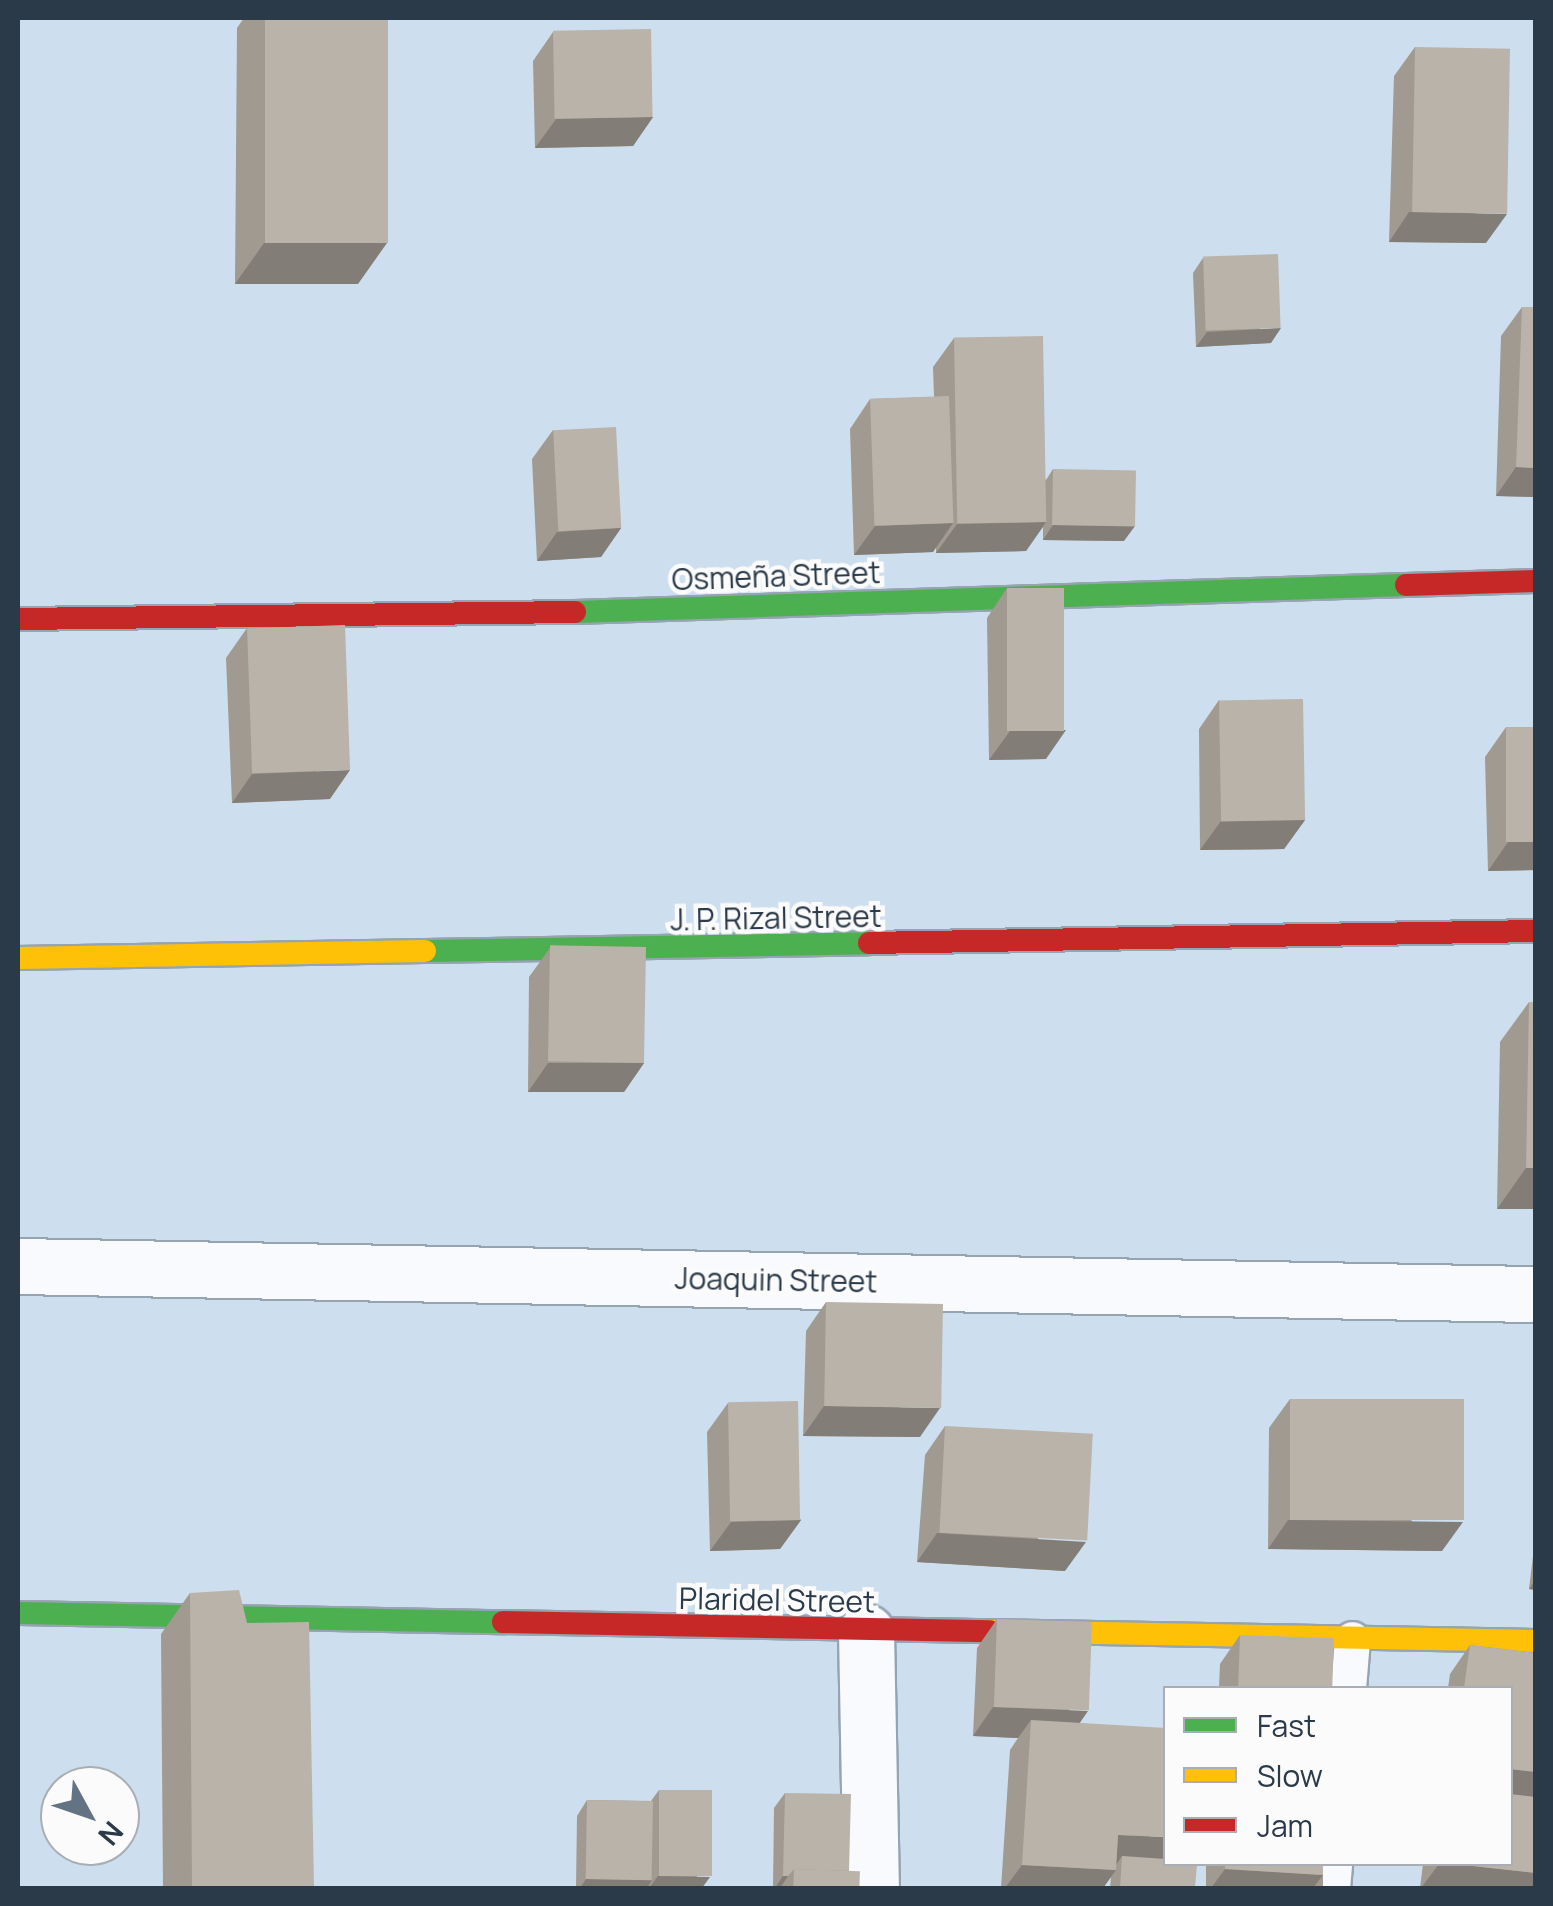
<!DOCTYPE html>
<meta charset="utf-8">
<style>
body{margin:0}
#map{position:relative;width:1553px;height:1906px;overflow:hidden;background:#cddeef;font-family:Manrope,sans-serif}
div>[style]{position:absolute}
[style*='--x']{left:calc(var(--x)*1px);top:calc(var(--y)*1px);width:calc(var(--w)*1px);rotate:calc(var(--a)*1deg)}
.roads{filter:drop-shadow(2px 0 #96a4b2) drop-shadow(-2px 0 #96a4b2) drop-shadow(0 2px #96a4b2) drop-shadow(0 -2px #96a4b2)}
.lane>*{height:35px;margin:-17.5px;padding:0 17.5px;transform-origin:17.5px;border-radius:17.5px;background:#f8fafd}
.street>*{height:55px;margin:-27.5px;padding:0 27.5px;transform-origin:27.5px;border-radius:27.5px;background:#f8fafd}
.fast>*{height:22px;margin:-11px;padding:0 11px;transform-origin:11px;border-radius:11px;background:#4caf50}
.slow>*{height:22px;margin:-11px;padding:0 11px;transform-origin:11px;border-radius:11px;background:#ffc107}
.jam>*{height:22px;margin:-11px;padding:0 11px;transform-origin:11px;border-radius:11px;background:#c62828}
.wall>*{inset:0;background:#a09a91;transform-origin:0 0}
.shaded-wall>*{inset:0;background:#827d76}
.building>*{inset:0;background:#bab3a9;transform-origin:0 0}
span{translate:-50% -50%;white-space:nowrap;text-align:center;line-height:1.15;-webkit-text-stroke:9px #fbfbfb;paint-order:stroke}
.street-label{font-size:30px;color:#2b3a49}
.frame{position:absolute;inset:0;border:20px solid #2b3a49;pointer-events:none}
.legend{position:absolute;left:1163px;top:1686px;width:350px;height:180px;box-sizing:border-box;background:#fbfbfb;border:2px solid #a8aeb4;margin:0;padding:12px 18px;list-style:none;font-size:30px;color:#2b3a49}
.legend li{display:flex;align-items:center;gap:20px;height:50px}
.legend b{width:50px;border:2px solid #a8aeb4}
.north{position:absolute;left:40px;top:1766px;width:100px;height:100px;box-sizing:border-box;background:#fbfbfb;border:2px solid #a8aeb4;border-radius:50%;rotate:130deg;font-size:28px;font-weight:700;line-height:40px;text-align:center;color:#2b3a49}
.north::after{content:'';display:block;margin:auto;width:35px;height:45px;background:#647383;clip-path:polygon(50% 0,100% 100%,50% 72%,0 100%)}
</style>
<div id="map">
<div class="roads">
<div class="lane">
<i style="--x:1348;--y:1688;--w:49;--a:-85.3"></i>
<i style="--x:1332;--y:1888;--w:24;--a:-85"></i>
</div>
<div class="street">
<i style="--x:18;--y:1266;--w:1518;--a:1.06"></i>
<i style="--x:866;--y:1632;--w:256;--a:88.9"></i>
</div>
<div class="fast">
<i style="--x:575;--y:612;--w:831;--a:-1.86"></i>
<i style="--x:425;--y:951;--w:444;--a:-1"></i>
<i style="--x:18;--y:1613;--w:485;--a:1.1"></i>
</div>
<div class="slow">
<i style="--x:18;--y:958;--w:407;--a:-1"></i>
<i style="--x:990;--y:1631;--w:546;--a:1.05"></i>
</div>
<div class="jam">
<i style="--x:1406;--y:585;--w:130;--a:-1.8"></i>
<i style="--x:18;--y:619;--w:557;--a:-0.72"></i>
<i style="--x:869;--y:943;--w:667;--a:-1.03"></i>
<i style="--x:503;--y:1622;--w:487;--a:1.1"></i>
</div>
</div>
<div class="wall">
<i style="clip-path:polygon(244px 18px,388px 18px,358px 284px,235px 284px,237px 28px)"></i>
<i style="clip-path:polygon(553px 32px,653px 117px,633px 146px,535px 148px,533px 61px)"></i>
<i style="clip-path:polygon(1415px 47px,1486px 243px,1389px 242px,1394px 76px)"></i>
<i style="clip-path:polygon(1203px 258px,1271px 343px,1196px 347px,1193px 273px)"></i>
<i style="clip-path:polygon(1522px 307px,1536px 307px,1536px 497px,1496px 496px,1501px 336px)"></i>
<i style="clip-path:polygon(954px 338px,1046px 480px,1053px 469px,1124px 541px,1043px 540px,1043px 527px,1026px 551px,936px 553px,936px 547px,933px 552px,854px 555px,850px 429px,870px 399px,934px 397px,933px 367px)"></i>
<i style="clip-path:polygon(553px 430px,621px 528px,601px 557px,537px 561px,532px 459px)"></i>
<i style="clip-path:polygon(1007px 588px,1046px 759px,989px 760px,987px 618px)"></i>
<i style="clip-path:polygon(247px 628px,330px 799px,232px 803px,226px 658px)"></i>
<i style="clip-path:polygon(1219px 700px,1305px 820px,1284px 849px,1200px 850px,1199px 729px)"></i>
<i style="clip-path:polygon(1506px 727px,1536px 870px,1488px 871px,1485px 757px)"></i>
<i style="clip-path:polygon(550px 948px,644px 1063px,624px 1092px,528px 1092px,529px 977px)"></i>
<i style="clip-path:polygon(1529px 1002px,1536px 1209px,1497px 1209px,1500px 1042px)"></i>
<i style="clip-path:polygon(826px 1302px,920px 1437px,803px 1436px,806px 1331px)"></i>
<i style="clip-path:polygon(1290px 1399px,1442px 1551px,1268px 1549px,1269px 1428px)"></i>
<i style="clip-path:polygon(728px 1403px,801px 1520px,780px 1549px,710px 1551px,707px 1432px)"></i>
<i style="clip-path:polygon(945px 1426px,1065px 1571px,917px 1562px,925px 1455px)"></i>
<i style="clip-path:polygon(1536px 1532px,1536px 1590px,1529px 1589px)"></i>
<i style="clip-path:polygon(190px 1593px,247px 1623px,314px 1888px,163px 1888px,161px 1634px)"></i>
<i style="clip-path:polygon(997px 1619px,1080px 1723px,1166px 1864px,1195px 1888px,1110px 1888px,1111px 1877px,1103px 1888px,1001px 1888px,1010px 1750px,1018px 1738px,973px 1736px,977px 1648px)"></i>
<i style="clip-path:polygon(1240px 1635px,1332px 1688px,1219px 1688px,1220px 1664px)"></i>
<i style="clip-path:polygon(1470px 1645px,1536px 1653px,1536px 1888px,1420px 1888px,1423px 1864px,1510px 1864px,1510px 1688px,1448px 1688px,1450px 1674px)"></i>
<i style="clip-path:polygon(659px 1790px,702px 1888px,576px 1888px,577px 1816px,587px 1800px,651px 1801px)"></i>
<i style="clip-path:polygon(785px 1793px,849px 1871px,859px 1888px,773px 1888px,774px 1808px)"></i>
<i style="left:1206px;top:1864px;width:117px;height:24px"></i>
</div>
<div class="shaded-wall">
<i style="clip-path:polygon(653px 117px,633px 146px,535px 148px,556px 119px)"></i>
<i style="clip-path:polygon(1409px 212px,1507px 214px,1486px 243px,1389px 242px)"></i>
<i style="clip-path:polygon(264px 243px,387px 243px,358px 284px,235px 284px)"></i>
<i style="clip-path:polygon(1281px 328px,1271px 343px,1196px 347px,1207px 332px)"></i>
<i style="clip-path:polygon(1516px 467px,1536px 468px,1536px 497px,1496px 496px)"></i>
<i style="clip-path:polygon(1046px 522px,1026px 551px,936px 553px,957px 524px)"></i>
<i style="clip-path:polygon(953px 523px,933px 552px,854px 555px,875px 526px)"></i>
<i style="clip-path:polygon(1053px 525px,1135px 526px,1124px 541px,1043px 540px)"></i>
<i style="clip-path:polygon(621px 528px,601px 557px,537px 561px,557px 532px)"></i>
<i style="clip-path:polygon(1066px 730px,1046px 759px,989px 760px,1010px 731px)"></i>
<i style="clip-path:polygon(350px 770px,330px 799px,232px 803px,252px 774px)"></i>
<i style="clip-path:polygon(1305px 820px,1284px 849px,1200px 850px,1221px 821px)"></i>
<i style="clip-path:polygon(1536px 841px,1536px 870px,1488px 871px,1508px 842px)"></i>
<i style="clip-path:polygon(548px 1063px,644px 1063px,624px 1092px,528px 1092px)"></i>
<i style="clip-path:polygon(1526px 1168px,1536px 1168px,1536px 1209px,1497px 1209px)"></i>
<i style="clip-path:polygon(824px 1406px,940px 1408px,920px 1437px,803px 1436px)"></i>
<i style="clip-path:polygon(801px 1520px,780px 1549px,710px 1551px,731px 1522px)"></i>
<i style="clip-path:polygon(1288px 1520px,1463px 1522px,1442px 1551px,1268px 1549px)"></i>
<i style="clip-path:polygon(937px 1533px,1086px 1542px,1065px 1571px,917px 1562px)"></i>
<i style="clip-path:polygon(1536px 1579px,1536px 1590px,1529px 1589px)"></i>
<i style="clip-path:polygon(993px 1707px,1088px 1711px,1068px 1740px,1031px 1720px,1018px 1738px,973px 1736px)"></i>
<i style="clip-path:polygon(1510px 1769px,1536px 1772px,1536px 1804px,1510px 1800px)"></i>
<i style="clip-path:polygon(1118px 1835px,1166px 1837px,1166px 1864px,1122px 1856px,1116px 1865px)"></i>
<i style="clip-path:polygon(1439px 1864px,1455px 1864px,1536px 1873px,1536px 1888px,1421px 1888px)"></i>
<i style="clip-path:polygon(1022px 1865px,1116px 1870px,1103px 1888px,1005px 1888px)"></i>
<i style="clip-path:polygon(1225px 1869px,1323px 1875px,1313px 1888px,1211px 1888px)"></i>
<i style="clip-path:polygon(658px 1876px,710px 1877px,702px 1888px,649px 1888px)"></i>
<i style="clip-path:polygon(783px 1876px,788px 1876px,780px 1888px,775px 1888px)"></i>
<i style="clip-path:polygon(586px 1879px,652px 1880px,647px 1888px,580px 1888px)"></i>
</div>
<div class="building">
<i style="left:265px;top:18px;width:123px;height:225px"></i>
<i style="left:651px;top:29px;width:88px;height:98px;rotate:89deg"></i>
<i style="left:1415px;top:47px;width:95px;height:165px;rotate:1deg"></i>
<i style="left:1278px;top:254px;width:74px;height:75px;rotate:88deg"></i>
<i style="clip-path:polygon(1522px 307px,1536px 307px,1536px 468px,1516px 467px)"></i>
<i style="left:1043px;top:336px;width:186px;height:89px;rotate:89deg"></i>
<i style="left:949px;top:396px;width:127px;height:79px;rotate:88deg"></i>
<i style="left:616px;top:427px;width:101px;height:63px;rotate:87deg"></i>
<i style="left:1053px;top:469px;width:83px;height:56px;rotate:1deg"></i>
<i style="left:1007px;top:588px;width:57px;height:143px"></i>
<i style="left:345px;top:625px;width:145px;height:98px;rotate:88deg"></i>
<i style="left:1303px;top:699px;width:121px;height:84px;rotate:89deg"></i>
<i style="left:1506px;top:727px;width:30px;height:115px"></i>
<i style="left:646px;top:947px;width:116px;height:96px;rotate:91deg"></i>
<i style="clip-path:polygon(1529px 1002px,1536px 1002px,1536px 1168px,1526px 1168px)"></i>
<i style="left:826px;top:1302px;width:117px;height:104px;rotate:1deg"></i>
<i style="left:1290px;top:1399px;width:174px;height:121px"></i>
<i style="left:798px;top:1401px;width:119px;height:70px;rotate:89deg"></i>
<i style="left:945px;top:1426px;width:148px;height:107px;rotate:3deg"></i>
<i style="clip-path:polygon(239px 1590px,247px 1623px,309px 1622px,314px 1888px,192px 1888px,190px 1593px)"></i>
<i style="left:997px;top:1619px;width:95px;height:88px;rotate:2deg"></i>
<i style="left:1240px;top:1635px;width:94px;height:53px;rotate:2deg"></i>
<i style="clip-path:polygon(1470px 1645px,1536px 1653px,1536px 1772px,1510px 1769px,1510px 1688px,1464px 1688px)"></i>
<i style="clip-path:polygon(1031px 1720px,1166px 1728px,1166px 1837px,1118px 1835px,1116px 1870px,1022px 1865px)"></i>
<i style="left:659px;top:1790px;width:53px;height:86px"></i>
<i style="clip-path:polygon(785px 1793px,851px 1794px,849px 1871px,794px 1869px,788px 1876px,783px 1876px)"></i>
<i style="clip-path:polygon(1510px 1794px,1536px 1797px,1536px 1873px,1455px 1864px,1510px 1864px)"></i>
<i style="left:587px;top:1800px;width:66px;height:79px;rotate:1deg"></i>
<i style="clip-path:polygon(1122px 1856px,1166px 1859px,1166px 1864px,1197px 1864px,1195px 1888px,1120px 1888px)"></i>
<i style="clip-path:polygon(1225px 1864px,1323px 1864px,1323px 1875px,1225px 1869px)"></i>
<i style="left:794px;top:1869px;width:66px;height:19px;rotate:2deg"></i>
</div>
<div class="street-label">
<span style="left:776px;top:576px;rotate:-2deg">Osmeña Street</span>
<span style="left:776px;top:918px;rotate:-1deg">J. P. Rizal Street</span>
<span style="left:776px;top:1280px;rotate:1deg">Joaquin Street</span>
<span style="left:777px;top:1600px;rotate:1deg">Plaridel Street</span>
</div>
<div class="frame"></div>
<ul class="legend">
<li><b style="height:12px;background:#4caf50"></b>Fast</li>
<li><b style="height:12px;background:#ffc107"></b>Slow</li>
<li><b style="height:12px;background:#c62828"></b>Jam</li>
</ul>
<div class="north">N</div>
</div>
